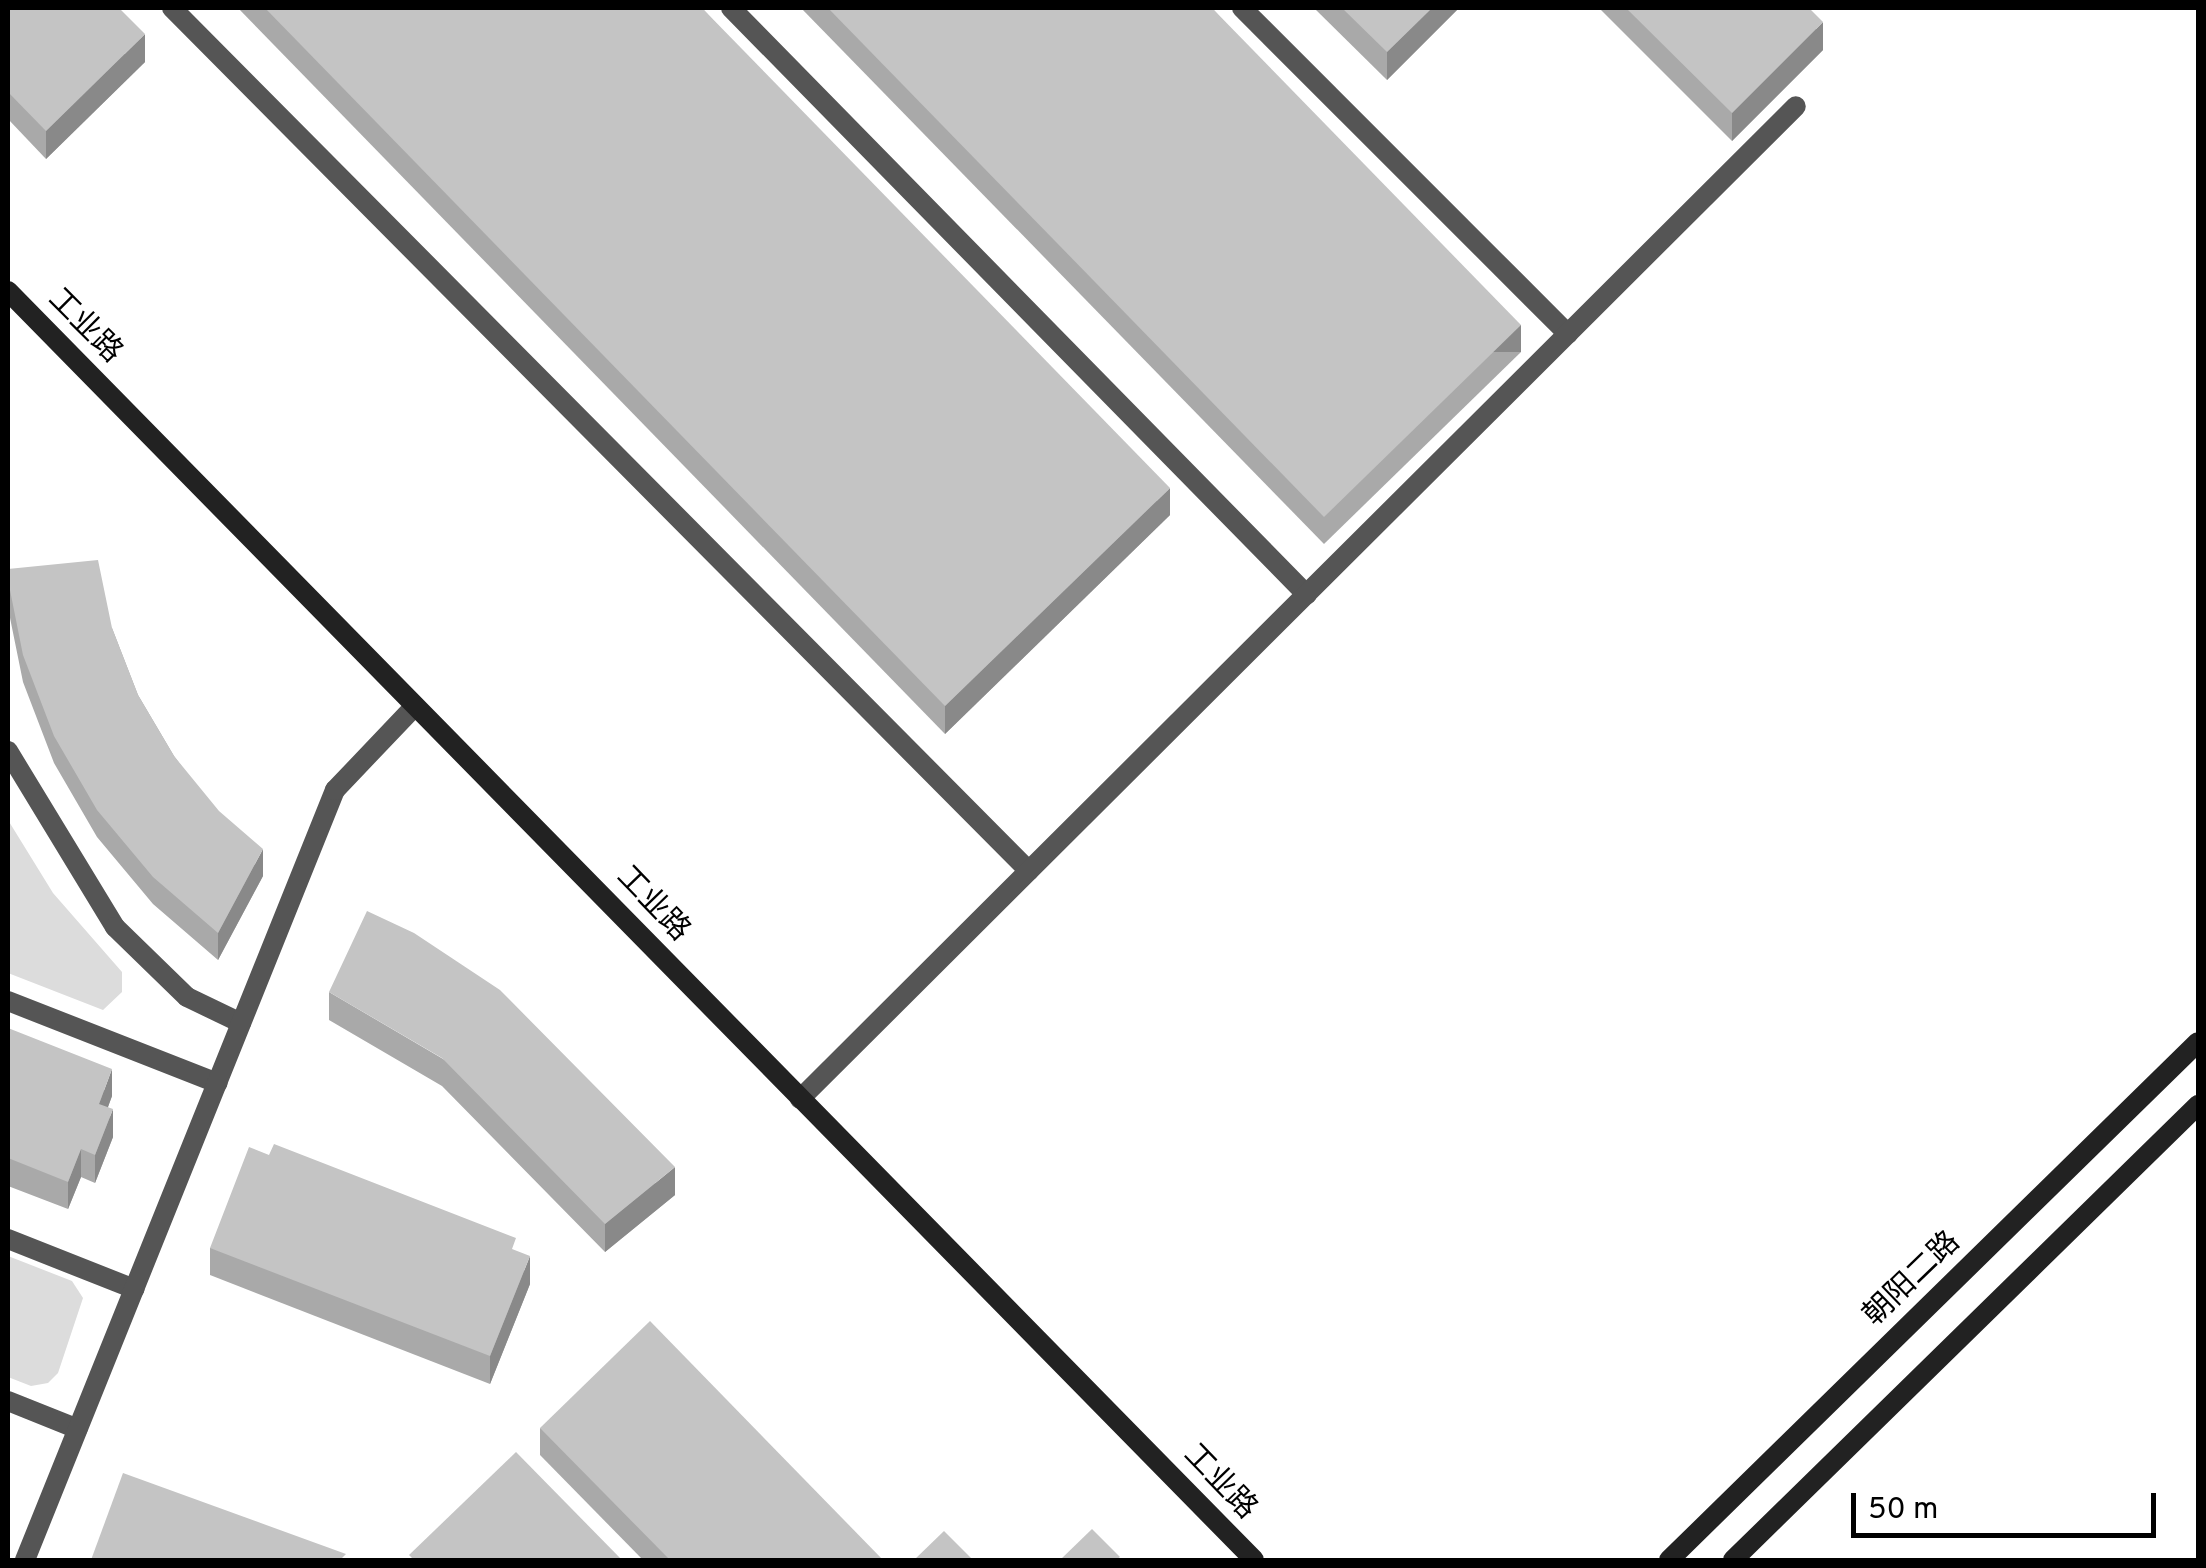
<!DOCTYPE html>
<meta charset="utf-8">
<style>
body{margin:0}
#map{position:relative;width:2206px;height:1568px;overflow:hidden;background:#fff;font-family:Overpass,"Noto Sans SC",sans-serif}
div>[style]{position:absolute}
[style*='--x']{left:calc(var(--x)*1px);top:calc(var(--y)*1px);width:calc(var(--w)*1px);rotate:calc(var(--a)*1deg)}
.green>*{inset:0;background:#dcdcdc}
.lane>*{height:20px;margin:-10px;padding:0 10px;transform-origin:10px;border-radius:10px;background:#555}
.secondary>*{height:20px;margin:-10px;padding:0 10px;transform-origin:10px;border-radius:10px;background:#222}
.wall>*{inset:0;background:#a9a9a9}
.shaded-wall>*{inset:0;background:#898989;transform-origin:0 0}
.building>*{inset:0;background:#c4c4c4}
span{translate:-50% -50%;white-space:nowrap;text-align:center;line-height:1.15;-webkit-text-stroke:10px #fff;paint-order:stroke}
.street-label{font-size:30px;color:#000}
.frame{position:absolute;inset:0;border:10px solid #000;pointer-events:none}
.scale{position:absolute;left:1851px;top:1493px;width:305px;height:45px;box-sizing:border-box;border:5px solid #000;border-top:0;padding-left:12px;font-size:30px;line-height:35px;white-space:nowrap;color:#000;-webkit-text-stroke:8px #fff;paint-order:stroke}
</style>
<div id="map">
<div class="green">
<i style="clip-path:polygon(8px 820px,53px 893px,122px 972px,122px 992px,103px 1010px,8px 973px)"></i>
<i style="clip-path:polygon(8px 1256px,72px 1281px,83px 1298px,58px 1373px,48px 1383px,31px 1386px,8px 1377px)"></i>
</div>
<div class="lane">
<i style="--x:172;--y:8;--w:1216;--a:45.2"></i>
<i style="--x:731;--y:8;--w:822;--a:45.54"></i>
<i style="--x:1242;--y:8;--w:461;--a:45"></i>
<i style="--x:8;--y:751;--w:206;--a:58.7"></i>
<i style="--x:115;--y:927;--w:100;--a:44.2"></i>
<i style="--x:187;--y:997;--w:60;--a:25.7"></i>
<i style="--x:8;--y:1001;--w:225;--a:21.4"></i>
<i style="--x:800;--y:1099;--w:1406;--a:-44.91"></i>
<i style="--x:8;--y:1239;--w:136;--a:21.6"></i>
<i style="--x:8;--y:1401;--w:75;--a:21.8"></i>
<i style="--x:25;--y:1560;--w:830;--a:-68.07"></i>
<i style="--x:335;--y:790;--w:116;--a:-46.4"></i>
</div>
<div class="secondary">
<i style="--x:8;--y:291;--w:1778;--a:45.52"></i>
<i style="--x:1669;--y:1560;--w:740;--a:-44.4"></i>
<i style="--x:1733;--y:1560;--w:651;--a:-44.38"></i>
</div>
<div class="wall">
<i style="clip-path:polygon(8px 8px,145px 62px,46px 159px,8px 119px)"></i>
<i style="clip-path:polygon(238px 8px,702px 8px,1170px 515px,945px 734px)"></i>
<i style="clip-path:polygon(801px 8px,1212px 8px,1521px 352px,1324px 544px)"></i>
<i style="clip-path:polygon(1314px 8px,1459px 8px,1387px 80px)"></i>
<i style="clip-path:polygon(1599px 8px,1809px 8px,1823px 50px,1732px 141px)"></i>
<i style="clip-path:polygon(8px 569px,112px 628px,138px 695px,174px 756px,263px 876px,218px 960px,153px 904px,97px 837px,54px 763px,23px 682px,8px 608px)"></i>
<i style="clip-path:polygon(329px 992px,675px 1195px,605px 1252px,442px 1086px,329px 1020px)"></i>
<i style="clip-path:polygon(8px 1028px,112px 1096px,108px 1107px,113px 1137px,95px 1183px,81px 1177px,68px 1209px,8px 1186px)"></i>
<i style="clip-path:polygon(210px 1248px,516px 1251px,530px 1284px,490px 1384px,210px 1275px)"></i>
<i style="clip-path:polygon(540px 1428px,883px 1560px,643px 1560px,540px 1455px)"></i>
</div>
<div class="shaded-wall">
<i style="clip-path:polygon(1432px 8px,1459px 8px,1387px 80px,1387px 52px)"></i>
<i style="clip-path:polygon(1823px 22px,1823px 50px,1732px 141px,1732px 113px)"></i>
<i style="clip-path:polygon(145px 34px,145px 62px,46px 159px,46px 131px)"></i>
<i style="left:1521px;top:325px;width:27px;height:275px;rotate:90deg"></i>
<i style="clip-path:polygon(1170px 488px,1170px 515px,945px 734px,945px 706px)"></i>
<i style="clip-path:polygon(263px 849px,263px 876px,218px 960px,218px 933px)"></i>
<i style="clip-path:polygon(112px 1069px,112px 1096px,99px 1131px,99px 1104px)"></i>
<i style="clip-path:polygon(113px 1109px,113px 1137px,95px 1183px,95px 1155px)"></i>
<i style="clip-path:polygon(81px 1149px,81px 1177px,68px 1209px,68px 1182px)"></i>
<i style="clip-path:polygon(675px 1167px,675px 1195px,605px 1252px,605px 1224px)"></i>
<i style="clip-path:polygon(530px 1256px,530px 1284px,490px 1384px,490px 1356px)"></i>
</div>
<div class="building">
<i style="clip-path:polygon(8px 8px,119px 8px,145px 34px,46px 131px,8px 92px)"></i>
<i style="clip-path:polygon(265px 8px,702px 8px,1170px 488px,945px 706px)"></i>
<i style="clip-path:polygon(828px 8px,1212px 8px,1521px 325px,1324px 517px)"></i>
<i style="clip-path:polygon(1342px 8px,1432px 8px,1387px 52px)"></i>
<i style="clip-path:polygon(1626px 8px,1809px 8px,1823px 22px,1732px 113px)"></i>
<i style="clip-path:polygon(98px 560px,112px 628px,138px 695px,174px 756px,219px 811px,263px 849px,218px 933px,153px 877px,97px 810px,54px 736px,23px 655px,8px 580px,8px 569px)"></i>
<i style="clip-path:polygon(367px 911px,414px 933px,500px 990px,675px 1167px,605px 1224px,442px 1058px,329px 992px)"></i>
<i style="clip-path:polygon(8px 1028px,112px 1069px,99px 1104px,113px 1109px,95px 1155px,81px 1149px,68px 1182px,8px 1158px)"></i>
<i style="clip-path:polygon(274px 1144px,516px 1238px,512px 1249px,530px 1256px,490px 1356px,210px 1248px,249px 1147px,269px 1155px)"></i>
<i style="clip-path:polygon(650px 1321px,883px 1560px,670px 1560px,540px 1428px)"></i>
<i style="clip-path:polygon(516px 1452px,622px 1560px,414px 1560px,409px 1555px)"></i>
<i style="clip-path:polygon(123px 1473px,346px 1554px,340px 1560px,91px 1560px)"></i>
<i style="clip-path:polygon(1092px 1529px,1120px 1557px,1116px 1560px,1060px 1560px)"></i>
<i style="clip-path:polygon(944px 1531px,973px 1560px,914px 1560px)"></i>
</div>
<div class="street-label">
<span style="left:84px;top:327px;rotate:45deg">工业路</span>
<span style="left:652px;top:905px;rotate:46deg">工业路</span>
<span style="left:1913px;top:1280px;rotate:-44deg">朝阳二路</span>
<span style="left:1219px;top:1483px;rotate:46deg">工业路</span>
</div>
<div class="frame"></div>
<div class="scale">50 m</div>
</div>
